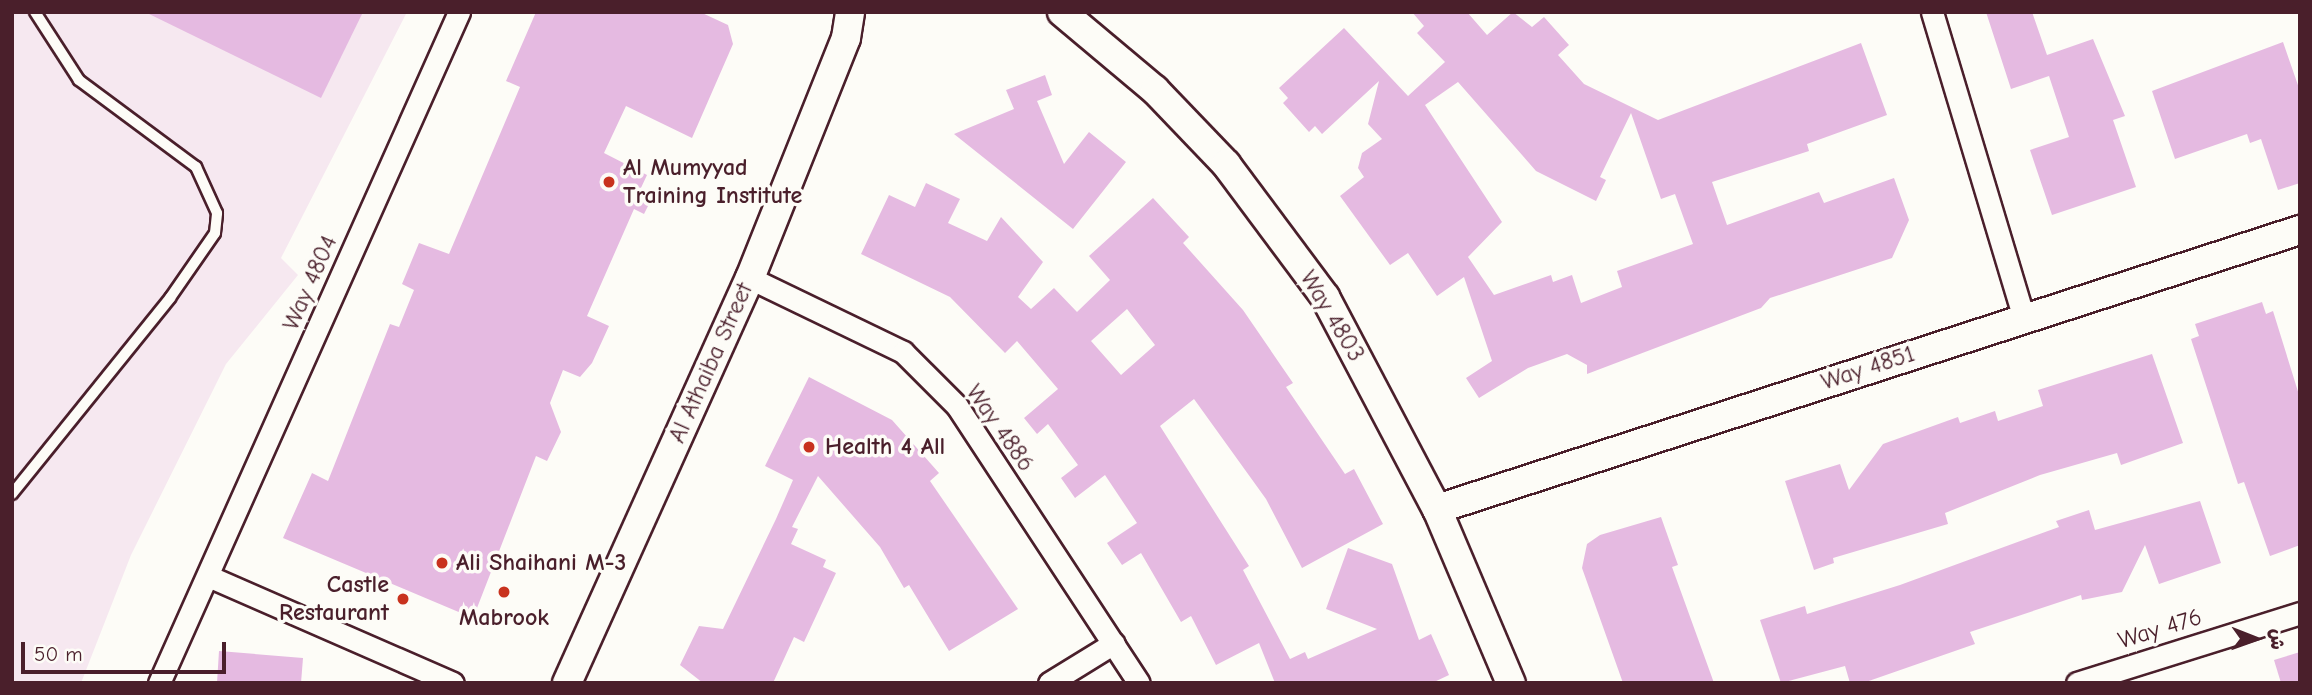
<!DOCTYPE html>
<meta charset="utf-8">
<style>
body{margin:0}
#map{position:relative;width:2312px;height:695px;overflow:hidden;background:#fdfcf7;font-family:"Comic Neue","Playpen Sans Arabic",sans-serif}
div>[style]{position:absolute}
[style*='--x']{left:calc(var(--x)*1px);top:calc(var(--y)*1px);width:calc(var(--w)*1px);rotate:calc(var(--a)*1deg)}
.built>*{inset:0;background:#f6e8f0}
.building>*{inset:0;background:#e5bae1}
.roads{filter:drop-shadow(2px 0 #4a1f2b) drop-shadow(-2px 0 #4a1f2b) drop-shadow(0 2px #4a1f2b) drop-shadow(0 -2px #4a1f2b)}
.service>*{height:10px;margin:-5px;padding:0 5px;transform-origin:5px;border-radius:5px;background:#fdfcf7}
.minor>*{height:21px;margin:-10.5px;padding:0 10.5px;transform-origin:10.5px;border-radius:10.5px;background:#fdfcf7}
.tertiary>*{height:28px;margin:-14px;padding:0 14px;transform-origin:14px;border-radius:14px;background:#fdfcf7}
.dots>*{width:19px;height:19px;translate:-50% -50%;box-sizing:border-box;border:4px solid #fdfcf7;border-radius:50%}
span{translate:-50% -50%;white-space:nowrap;text-align:center;line-height:1.15;-webkit-text-stroke:7px #fdfcf7;paint-order:stroke}
.poi-label{font-size:24px;color:#4a1f2b;font-weight:700}
.left{translate:0 -50%;text-align:left}
.right{translate:-100% -50%;text-align:right}
.street-label{font-size:24px;color:#4a1f2b}
.frame{position:absolute;inset:0;border:14px solid #4a1f2b;pointer-events:none}
.north{position:absolute;left:2221px;top:604px;width:70px;height:70px;-webkit-text-stroke:5px #fdfcf7;paint-order:stroke;rotate:91deg;font-size:19px;font-weight:700;line-height:28px;text-align:center;color:#4a1f2b}
.north::after{content:'';display:block;margin:auto;width:24px;height:32px;background:#4a1f2b;clip-path:polygon(50% 0,100% 100%,50% 72%,0 100%)}
.scale{position:absolute;left:21px;top:642px;width:205px;height:32px;box-sizing:border-box;border:4px solid #4a1f2b;border-top:0;padding-left:9px;font-size:21px;line-height:24px;white-space:nowrap;color:#4a1f2b;-webkit-text-stroke:5px #fdfcf7;paint-order:stroke}
</style>
<div id="map">
<div class="built">
<i style="clip-path:polygon(12px 12px,407px 12px,281px 258px,298px 275px,226px 364px,131px 555px,81px 683px,12px 683px)"></i>
</div>
<div class="building">
<i style="clip-path:polygon(145px 12px,363px 12px,321px 98px)"></i>
<i style="clip-path:polygon(536px 12px,700px 12px,728px 25px,733px 44px,692px 138px,626px 106px,604px 153px,647px 175px,640px 190px,653px 196px,644px 214px,634px 209px,587px 316px,609px 326px,592px 363px,580px 377px,563px 370px,550px 403px,561px 432px,547px 461px,536px 456px,477px 608px,461px 613px,283px 538px,312px 473px,328px 481px,390px 324px,399px 327px,414px 290px,402px 284px,419px 243px,449px 254px,520px 87px,506px 81px)"></i>
<i style="clip-path:polygon(evenodd,1412px 12px,1467px 12px,1487px 35px,1513px 12px,1532px 27px,1544px 17px,1569px 45px,1558px 55px,1584px 84px,1658px 120px,1861px 43px,1887px 115px,1807px 144px,1809px 151px,1712px 182px,1727px 225px,1819px 192px,1824px 203px,1894px 178px,1909px 220px,1892px 258px,1770px 298px,1761px 308px,1587px 374px,1587px 365px,1567px 354px,1528px 368px,1479px 398px,1466px 378px,1492px 361px,1464px 277px,1437px 296px,1408px 253px,1390px 265px,1340px 196px,1364px 177px,1358px 168px,1362px 153px,1382px 139px,1368px 124px,1379px 81px,1322px 134px,1315px 126px,1309px 132px,1283px 103px,1288px 98px,1279px 88px,1344px 28px,1408px 96px,1445px 62px,1417px 33px,1424px 26px,1412px 12px,1458px 82px,1536px 171px,1596px 201px,1606px 180px,1600px 177px,1631px 113px,1661px 199px,1675px 194px,1693px 244px,1617px 271px,1622px 287px,1581px 303px,1572px 275px,1553px 282px,1551px 275px,1494px 295px,1468px 257px,1502px 222px,1425px 105px,1458px 82px)"></i>
<i style="clip-path:polygon(1986px 12px,2032px 12px,2047px 55px,2093px 39px,2125px 116px,2113px 120px,2136px 187px,2052px 215px,2030px 150px,2069px 137px,2049px 76px,2011px 89px)"></i>
<i style="clip-path:polygon(2283px 42px,2300px 91px,2300px 183px,2278px 190px,2261px 139px,2250px 143px,2247px 134px,2175px 159px,2152px 91px)"></i>
<i style="clip-path:polygon(1045px 75px,1052px 95px,1037px 101px,1064px 164px,1089px 132px,1126px 162px,1073px 229px,954px 134px,1014px 109px,1006px 90px)"></i>
<i style="clip-path:polygon(evenodd,926px 183px,960px 199px,948px 223px,987px 241px,1001px 217px,1043px 262px,1018px 297px,1031px 309px,1054px 288px,1077px 312px,1110px 280px,1089px 256px,1153px 198px,1189px 237px,1183px 243px,1243px 310px,1293px 383px,1286px 387px,1345px 474px,1354px 469px,1383px 524px,1302px 568px,1266px 499px,1194px 399px,1160px 426px,1249px 566px,1243px 570px,1290px 659px,1305px 652px,1308px 659px,1377px 629px,1326px 609px,1348px 548px,1392px 564px,1419px 640px,1431px 634px,1449px 675px,1432px 683px,1275px 683px,1259px 643px,1216px 665px,1191px 616px,1181px 622px,1141px 553px,1122px 565px,1107px 543px,1137px 523px,1105px 475px,1075px 498px,1061px 478px,1078px 465px,1048px 424px,1037px 434px,1024px 418px,1058px 389px,1017px 341px,1005px 353px,950px 297px,861px 254px,889px 195px,915px 207px,926px 183px,1127px 309px,1155px 345px,1121px 375px,1091px 341px,1127px 309px)"></i>
<i style="clip-path:polygon(2262px 302px,2266px 314px,2273px 311px,2300px 398px,2300px 545px,2270px 556px,2244px 482px,2238px 484px,2191px 339px,2199px 336px,2195px 324px)"></i>
<i style="clip-path:polygon(2152px 354px,2183px 443px,2121px 465px,2117px 453px,2040px 475px,1945px 513px,1948px 524px,1833px 558px,1834px 563px,1814px 570px,1785px 481px,1840px 464px,1849px 490px,1883px 444px,1958px 417px,1960px 423px,1995px 411px,1998px 421px,2043px 406px,2038px 390px)"></i>
<i style="clip-path:polygon(809px 377px,892px 420px,939px 473px,930px 481px,1018px 609px,949px 651px,909px 585px,904px 588px,880px 547px,818px 476px,792px 527px,798px 529px,791px 544px,826px 560px,823px 567px,836px 573px,804px 642px,794px 637px,773px 683px,703px 683px,680px 665px,699px 626px,723px 629px,776px 519px,793px 480px,765px 466px)"></i>
<i style="clip-path:polygon(2200px 501px,2221px 563px,2159px 584px,2145px 545px,2122px 592px,2082px 600px,2081px 595px,1970px 632px,1975px 644px,1863px 683px,1850px 683px,1845px 666px,1781px 683px,1760px 620px,1805px 606px,1807px 614px,1900px 585px,2059px 527px,2056px 521px,2089px 510px,2095px 530px)"></i>
<i style="clip-path:polygon(1661px 517px,1678px 565px,1672px 567px,1714px 683px,1623px 683px,1582px 568px,1587px 544px,1600px 535px)"></i>
<i style="clip-path:polygon(219px 651px,303px 658px,301px 683px,217px 683px)"></i>
<i style="clip-path:polygon(2300px 652px,2300px 683px,2281px 683px,2274px 660px)"></i>
</div>
<div class="roads">
<div class="service">
<i style="--x:12;--y:494;--w:252;--a:-51.1"></i>
<i style="--x:170;--y:298;--w:79;--a:-55.3"></i>
<i style="--x:215;--y:233;--w:20;--a:-84"></i>
<i style="--x:217;--y:213;--w:51;--a:-114.5"></i>
<i style="--x:196;--y:167;--w:146;--a:-143.4"></i>
<i style="--x:79;--y:80;--w:81;--a:-122.9"></i>
</div>
<div class="minor">
<i style="--x:1932;--y:12;--w:320;--a:73.3"></i>
<i style="--x:750;--y:278;--w:170;--a:25.8"></i>
<i style="--x:903;--y:352;--w:76;--a:45"></i>
<i style="--x:957;--y:406;--w:331;--a:56.7"></i>
<i style="--x:208;--y:576;--w:267;--a:23.6"></i>
<i style="--x:159;--y:683;--w:735;--a:-65.91"></i>
<i style="--x:1049;--y:683;--w:76;--a:-31.6"></i>
<i style="--x:2077;--y:683;--w:234;--a:-17.4"></i>
</div>
<div class="tertiary">
<i style="--x:1062;--y:12;--w:121;--a:40"></i>
<i style="--x:1155;--y:90;--w:103;--a:46.2"></i>
<i style="--x:1226;--y:164;--w:166;--a:53.3"></i>
<i style="--x:1325;--y:297;--w:240;--a:62.2"></i>
<i style="--x:1437;--y:509;--w:189;--a:67"></i>
<i style="--x:1437;--y:509;--w:907;--a:-17.92"></i>
<i style="--x:567;--y:683;--w:444;--a:-65.7"></i>
<i style="--x:750;--y:278;--w:258;--a:-68.2"></i>
<i style="--x:846;--y:38;--w:26;--a:-81"></i>
</div>
</div>
<div class="dots">
<i style="left:609px;top:182px;background:#c8321e"></i>
<i style="left:809px;top:447px;background:#c8321e"></i>
<i style="left:442px;top:563px;background:#c8321e"></i>
<i style="left:504px;top:592px;background:#c8321e"></i>
<i style="left:403px;top:599px;background:#c8321e"></i>
</div>
<div class="poi-label">
<span class="left" style="left:623px;top:182px">Al Mumyyad<br>Training Institute</span>
<span class="left" style="left:825px;top:447px">Health 4 All</span>
<span class="left" style="left:456px;top:563px">Ali Shaihani M-3</span>
<span class="right" style="left:389px;top:599px">Castle<br>Restaurant</span>
<span style="left:504px;top:618px">Mabrook</span>
</div>
<div class="street-label">
<span style="left:310px;top:283px;rotate:-66deg">Way 4804</span>
<span style="left:1332px;top:316px;rotate:59deg">Way 4803</span>
<span style="left:711px;top:363px;rotate:-66deg">Al Athaiba Street</span>
<span style="left:1868px;top:368px;rotate:-18deg">Way 4851</span>
<span style="left:1000px;top:428px;rotate:55deg">Way 4886</span>
<span style="left:2160px;top:629px;rotate:-17deg">Way 476</span>
</div>
<div class="frame"></div>
<div class="north">ش</div>
<div class="scale">50 m</div>
</div>
